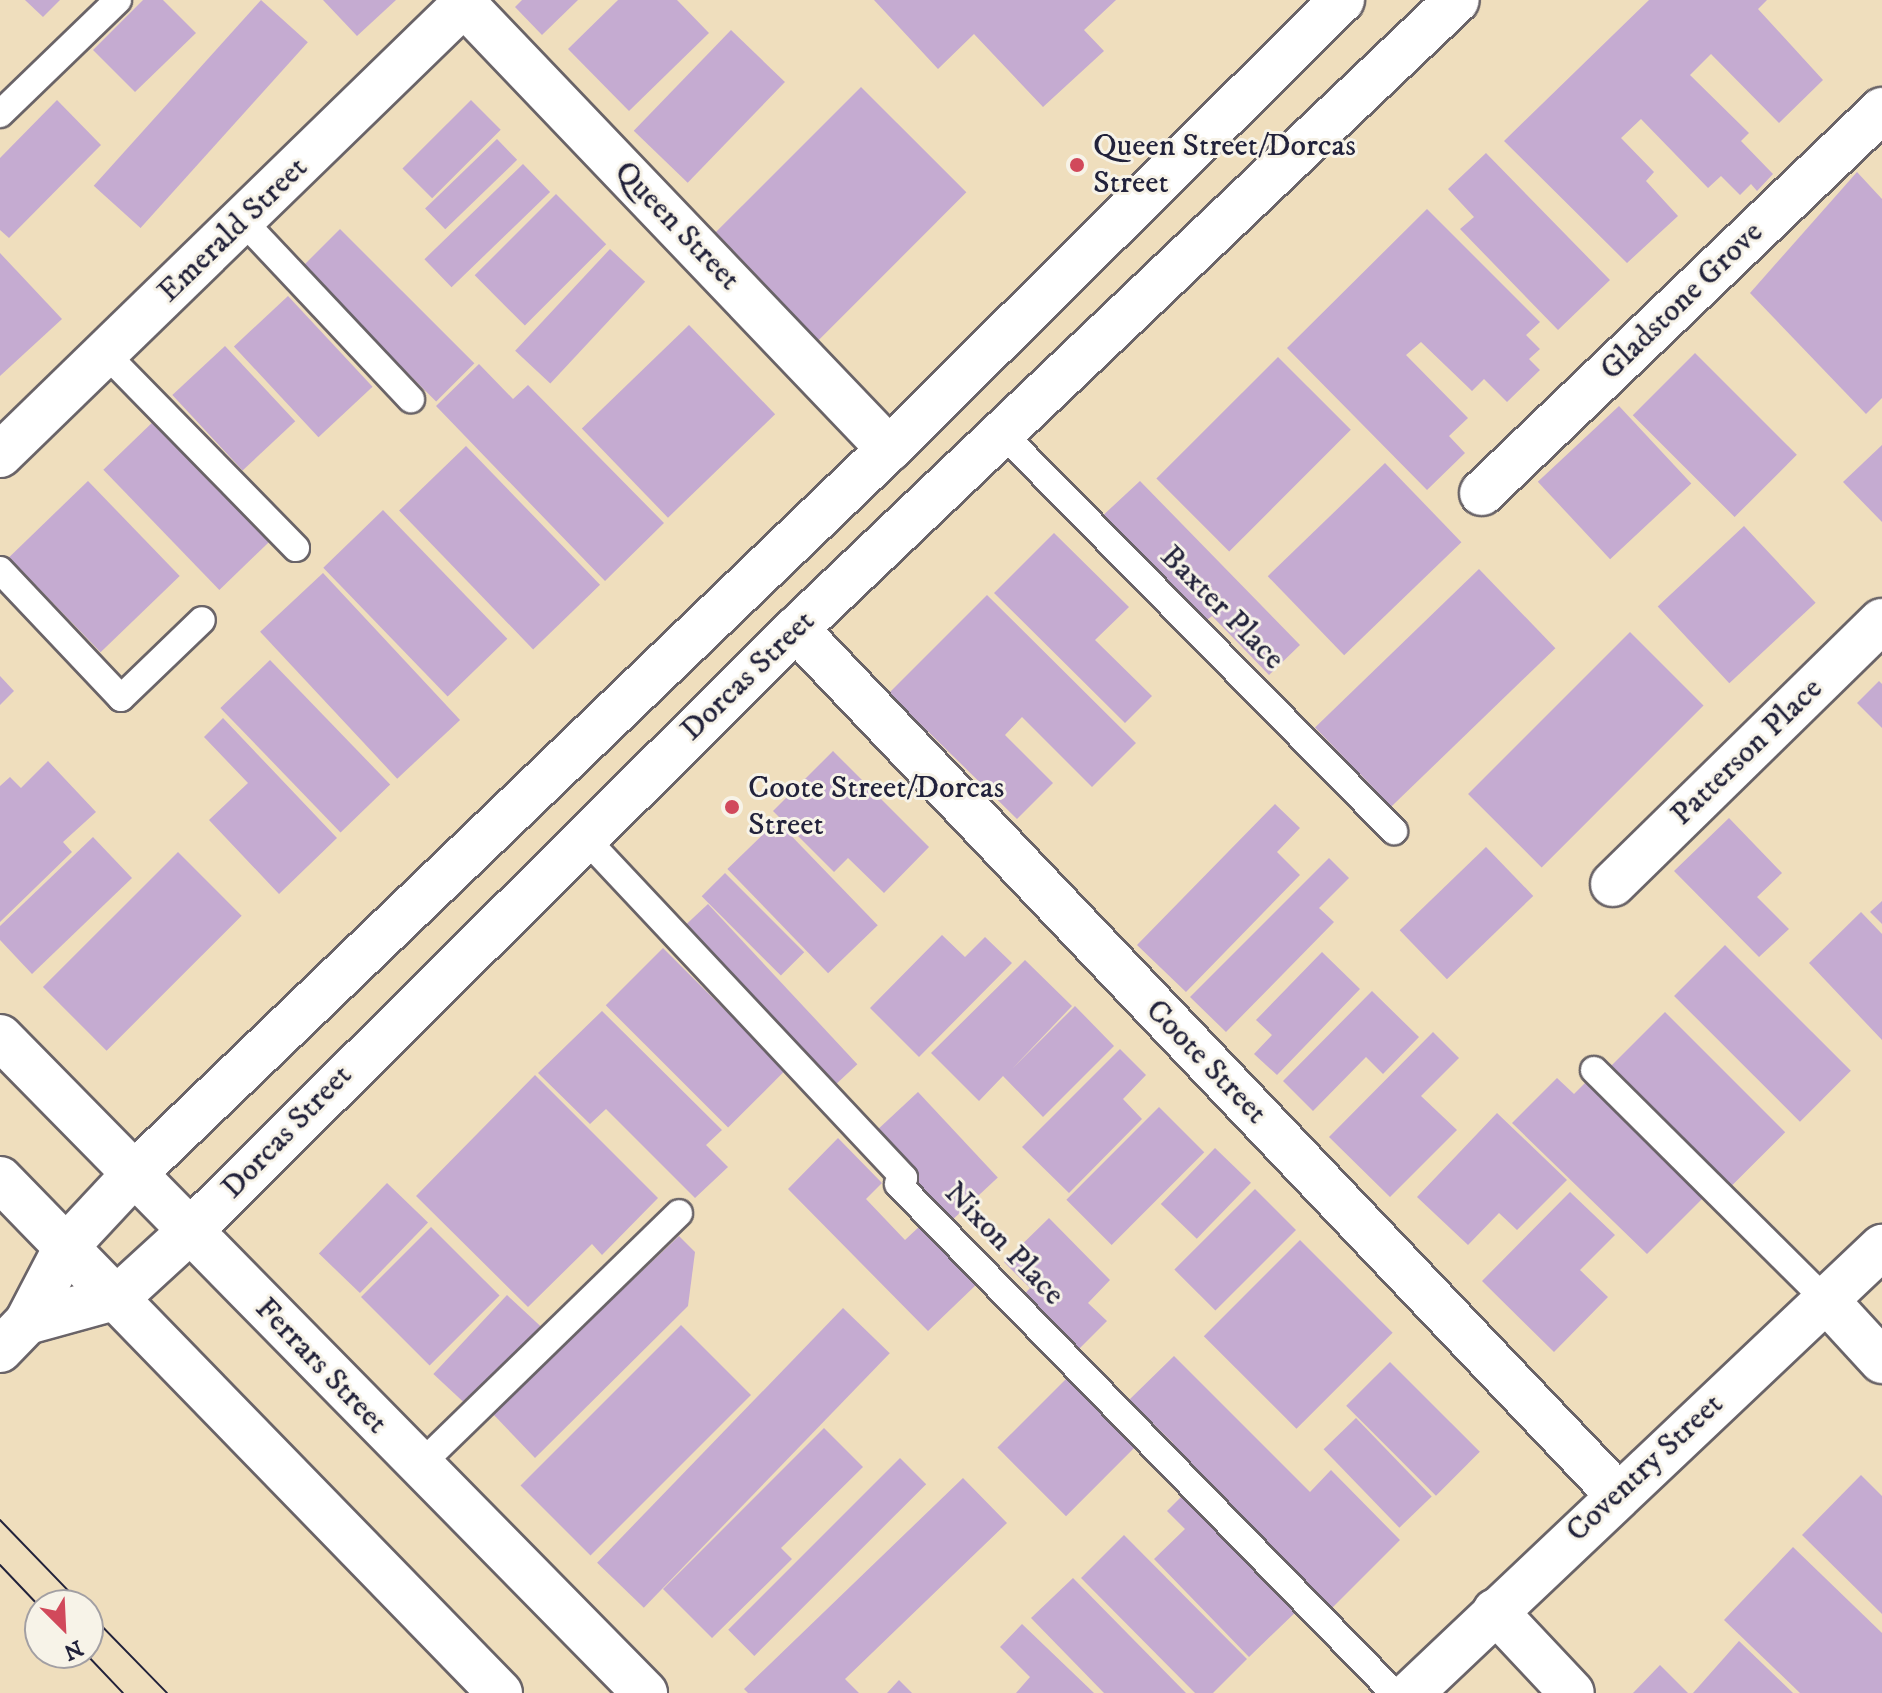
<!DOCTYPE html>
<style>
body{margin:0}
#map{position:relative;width:1882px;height:1693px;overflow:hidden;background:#efdebd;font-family:"IM FELL DW Pica",serif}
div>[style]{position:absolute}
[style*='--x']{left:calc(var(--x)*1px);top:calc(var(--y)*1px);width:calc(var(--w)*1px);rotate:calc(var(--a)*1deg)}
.building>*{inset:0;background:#c5abd1;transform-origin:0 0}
.roads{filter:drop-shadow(2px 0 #6a6468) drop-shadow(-2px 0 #6a6468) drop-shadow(0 2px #6a6468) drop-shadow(0 -2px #6a6468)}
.lane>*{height:26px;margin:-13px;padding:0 13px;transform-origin:13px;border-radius:13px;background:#fff}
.street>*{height:44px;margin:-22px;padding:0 22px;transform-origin:22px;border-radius:22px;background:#fff}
.secondary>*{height:44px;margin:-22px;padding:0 22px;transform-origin:22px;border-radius:22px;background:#fff}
.primary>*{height:44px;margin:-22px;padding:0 22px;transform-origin:22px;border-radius:22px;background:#fff}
.tram>*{height:2px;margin:-1px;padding:0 1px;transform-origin:1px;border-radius:1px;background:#22223b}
.dots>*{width:22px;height:22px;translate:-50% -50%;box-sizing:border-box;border:4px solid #f7f3e8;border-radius:50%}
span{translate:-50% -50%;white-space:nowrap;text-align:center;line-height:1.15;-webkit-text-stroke:6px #f7f3e8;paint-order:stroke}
.poi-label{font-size:32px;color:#22223b}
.left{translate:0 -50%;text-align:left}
.street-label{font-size:32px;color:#22223b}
.north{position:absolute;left:24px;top:1589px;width:80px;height:80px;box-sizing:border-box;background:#f7f3e8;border:2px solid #a29fa3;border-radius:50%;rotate:156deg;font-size:22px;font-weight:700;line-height:32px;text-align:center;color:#22223b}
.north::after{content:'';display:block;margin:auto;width:28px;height:36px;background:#d1495b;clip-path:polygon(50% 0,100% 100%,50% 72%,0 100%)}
</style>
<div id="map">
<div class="building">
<i style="clip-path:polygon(25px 0,60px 0,43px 17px)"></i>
<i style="clip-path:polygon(143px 0,163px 0,196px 33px,135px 92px,93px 50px)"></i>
<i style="left:261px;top:0;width:63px;height:250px;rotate:42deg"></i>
<i style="clip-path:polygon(323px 0,396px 0,357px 36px)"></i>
<i style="clip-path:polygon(522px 0,578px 0,542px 35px,515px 7px)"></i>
<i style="clip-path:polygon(618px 0,677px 0,709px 33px,629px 111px,568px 49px)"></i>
<i style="clip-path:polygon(874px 0,1116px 0,1084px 30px,1104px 51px,1043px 107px,974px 34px,938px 69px)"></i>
<i style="clip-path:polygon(1649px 0,1767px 0,1758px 9px,1823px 80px,1779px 123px,1711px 54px,1690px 75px,1749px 133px,1741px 141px,1773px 174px,1757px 191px,1751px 184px,1740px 195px,1721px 176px,1708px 188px,1641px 119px,1621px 138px,1654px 172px,1646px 181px,1678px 216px,1627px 263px,1504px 141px)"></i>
<i style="left:731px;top:30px;width:75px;height:140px;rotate:44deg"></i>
<i style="left:861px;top:87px;width:149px;height:214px;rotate:45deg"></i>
<i style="clip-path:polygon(57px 100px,101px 145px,9px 238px,0 230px,0 158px)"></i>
<i style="left:471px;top:100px;width:42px;height:97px;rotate:45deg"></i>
<i style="left:497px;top:139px;width:29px;height:100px;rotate:46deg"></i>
<i style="clip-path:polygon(1486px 153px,1610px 280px,1558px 330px,1460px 229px,1474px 217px,1448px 189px)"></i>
<i style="left:523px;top:164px;width:39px;height:137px;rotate:46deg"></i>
<i style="clip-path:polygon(1857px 172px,1882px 199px,1882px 398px,1866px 414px,1750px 293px)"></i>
<i style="left:556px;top:194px;width:71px;height:115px;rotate:45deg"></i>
<i style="clip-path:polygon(1427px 209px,1540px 322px,1526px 335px,1540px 349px,1529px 359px,1540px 370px,1507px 402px,1484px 379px,1472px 391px,1421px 342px,1406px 355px,1468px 418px,1449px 436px,1465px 453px,1427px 490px,1287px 348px)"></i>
<i style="left:340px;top:229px;width:190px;height:54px;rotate:45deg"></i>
<i style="left:610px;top:249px;width:48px;height:139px;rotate:43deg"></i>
<i style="clip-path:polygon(0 253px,62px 319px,0 376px)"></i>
<i style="left:288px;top:296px;width:124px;height:74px;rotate:47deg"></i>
<i style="left:689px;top:325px;width:124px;height:149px;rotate:46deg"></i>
<i style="left:225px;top:346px;width:103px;height:72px;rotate:47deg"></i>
<i style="left:1695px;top:353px;width:144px;height:88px;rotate:45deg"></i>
<i style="left:1278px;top:357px;width:103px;height:172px;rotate:45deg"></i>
<i style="clip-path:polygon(479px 364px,513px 399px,528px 385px,664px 523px,605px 581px,436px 406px)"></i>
<i style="left:1619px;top:406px;width:106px;height:111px;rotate:47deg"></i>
<i style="left:158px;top:417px;width:167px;height:76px;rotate:46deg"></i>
<i style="clip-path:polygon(1882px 445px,1882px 522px,1843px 482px)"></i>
<i style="left:466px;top:446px;width:193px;height:93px;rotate:46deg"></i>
<i style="left:1385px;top:463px;width:110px;height:163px;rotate:46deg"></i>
<i style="left:88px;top:481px;width:132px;height:110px;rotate:46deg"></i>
<i style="clip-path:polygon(1140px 481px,1300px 645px,1269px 675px,1212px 616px,1199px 626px,1098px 520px)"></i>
<i style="left:383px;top:510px;width:179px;height:83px;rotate:46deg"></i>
<i style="left:1744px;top:526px;width:105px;height:118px;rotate:47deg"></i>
<i style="clip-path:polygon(1054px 533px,1129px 607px,1095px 640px,1152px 696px,1125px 723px,994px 593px)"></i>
<i style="left:1479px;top:569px;width:110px;height:228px;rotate:46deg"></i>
<i style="left:323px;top:573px;width:201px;height:86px;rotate:47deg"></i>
<i style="clip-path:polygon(987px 595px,1136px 743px,1092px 787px,1022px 717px,1005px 735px,1053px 783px,1017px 819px,889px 693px)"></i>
<i style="left:1630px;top:632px;width:104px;height:229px;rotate:45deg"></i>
<i style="left:270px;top:660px;width:173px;height:69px;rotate:46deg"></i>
<i style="clip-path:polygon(0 676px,14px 691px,0 705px)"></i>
<i style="clip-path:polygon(1879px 681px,1882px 684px,1882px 728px,1857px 703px)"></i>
<i style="clip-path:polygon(223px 718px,337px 838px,279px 894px,209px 820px,248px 783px,204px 737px)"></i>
<i style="clip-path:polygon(833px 751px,929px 847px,884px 893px,848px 858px,834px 872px,773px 811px)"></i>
<i style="clip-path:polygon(48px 761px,96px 812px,63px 842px,72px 852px,0 922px,0 786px,10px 777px,21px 788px)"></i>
<i style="clip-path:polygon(1275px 804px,1300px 828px,1277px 852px,1300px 875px,1186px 992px,1137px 945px)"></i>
<i style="clip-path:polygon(1729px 818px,1782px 873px,1757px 897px,1789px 929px,1759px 957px,1674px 871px)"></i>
<i style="left:777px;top:821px;width:145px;height:69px;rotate:46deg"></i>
<i style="clip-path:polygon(93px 837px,132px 878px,32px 974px,0 940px,0 926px)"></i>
<i style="left:1486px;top:847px;width:68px;height:120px;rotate:46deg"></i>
<i style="left:178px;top:852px;width:90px;height:191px;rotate:45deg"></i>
<i style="clip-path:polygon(1329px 858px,1349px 878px,1319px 908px,1334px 922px,1226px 1032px,1190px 997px)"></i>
<i style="left:725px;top:873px;width:112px;height:33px;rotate:45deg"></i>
<i style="clip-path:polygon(1882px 901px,1882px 924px,1870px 912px)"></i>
<i style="left:708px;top:904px;width:219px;height:37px;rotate:47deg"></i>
<i style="clip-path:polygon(1861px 912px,1882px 934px,1882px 1040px,1809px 963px)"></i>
<i style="clip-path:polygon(942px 935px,965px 957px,985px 937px,1012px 963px,919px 1057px,870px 1008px)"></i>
<i style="left:1725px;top:945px;width:178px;height:72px;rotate:45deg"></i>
<i style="left:663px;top:948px;width:173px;height:81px;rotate:45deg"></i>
<i style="clip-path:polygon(1322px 952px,1360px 989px,1277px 1075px,1254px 1054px,1272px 1035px,1256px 1020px)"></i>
<i style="clip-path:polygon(1025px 960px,1072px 1006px,1013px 1068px,1075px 1006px,1114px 1046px,1043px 1117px,1003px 1076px,979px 1101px,931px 1053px)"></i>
<i style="clip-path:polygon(1372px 991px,1419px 1037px,1383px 1074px,1366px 1057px,1313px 1111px,1283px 1081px)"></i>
<i style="clip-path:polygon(602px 1011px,722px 1130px,706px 1145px,728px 1167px,695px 1198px,606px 1109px,590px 1124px,538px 1073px)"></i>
<i style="left:1665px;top:1012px;width:170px;height:81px;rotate:45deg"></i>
<i style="clip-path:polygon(1433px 1032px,1459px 1058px,1421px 1096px,1457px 1130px,1390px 1197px,1329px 1137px)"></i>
<i style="clip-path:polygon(1120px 1049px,1146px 1075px,1123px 1099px,1142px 1119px,1069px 1193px,1022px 1147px)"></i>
<i style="clip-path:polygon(535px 1075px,658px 1198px,602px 1255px,592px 1244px,528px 1307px,416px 1196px)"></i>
<i style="clip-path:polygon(1557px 1078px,1574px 1094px,1590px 1078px,1708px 1193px,1647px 1254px,1512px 1123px)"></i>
<i style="left:918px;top:1092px;width:117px;height:62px;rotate:47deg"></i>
<i style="left:1159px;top:1107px;width:64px;height:131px;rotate:45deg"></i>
<i style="clip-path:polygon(1497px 1113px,1567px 1180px,1517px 1230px,1499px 1213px,1468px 1245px,1417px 1197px)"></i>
<i style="clip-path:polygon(838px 1138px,882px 1183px,866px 1199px,905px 1240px,921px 1225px,978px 1283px,928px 1331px,788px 1189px)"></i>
<i style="left:1215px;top:1148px;width:50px;height:78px;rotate:44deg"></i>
<i style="left:387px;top:1183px;width:57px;height:98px;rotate:44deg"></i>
<i style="left:1255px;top:1189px;width:58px;height:114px;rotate:45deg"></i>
<i style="clip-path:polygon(1570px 1192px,1615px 1235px,1580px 1270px,1608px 1297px,1554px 1352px,1482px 1281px)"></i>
<i style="clip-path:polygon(1049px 1218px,1110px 1280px,1088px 1303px,1107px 1321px,1075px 1353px,1021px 1298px,1030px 1288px,1004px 1262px)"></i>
<i style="left:431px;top:1227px;width:97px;height:99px;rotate:45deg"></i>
<i style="clip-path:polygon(679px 1236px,695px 1252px,688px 1306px,535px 1458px,492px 1413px)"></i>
<i style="left:1300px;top:1240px;width:131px;height:136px;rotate:45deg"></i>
<i style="left:507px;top:1295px;width:50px;height:108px;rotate:43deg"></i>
<i style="left:843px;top:1308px;width:65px;height:354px;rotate:44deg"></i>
<i style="left:681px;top:1325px;width:99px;height:227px;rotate:45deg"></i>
<i style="clip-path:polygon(1174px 1356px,1310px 1492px,1331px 1470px,1400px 1540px,1325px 1615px,1163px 1453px,1173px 1443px,1129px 1400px)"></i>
<i style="left:1390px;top:1362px;width:127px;height:62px;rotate:45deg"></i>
<i style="left:1066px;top:1379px;width:97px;height:97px;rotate:45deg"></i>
<i style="left:1356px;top:1418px;width:109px;height:45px;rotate:46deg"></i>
<i style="clip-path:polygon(824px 1428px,863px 1467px,781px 1548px,792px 1559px,712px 1638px,663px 1589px)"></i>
<i style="left:900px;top:1458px;width:37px;height:243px;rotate:45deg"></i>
<i style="clip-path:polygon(1861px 1475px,1882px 1496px,1882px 1614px,1802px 1535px)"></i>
<i style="clip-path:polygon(963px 1478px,1007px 1523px,845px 1679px,859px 1693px,748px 1693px,744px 1689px)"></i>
<i style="clip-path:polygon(1188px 1490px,1302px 1606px,1249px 1657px,1154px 1559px,1185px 1529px,1167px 1511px)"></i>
<i style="clip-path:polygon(1124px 1535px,1247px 1659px,1213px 1693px,1195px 1693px,1081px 1578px)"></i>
<i style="clip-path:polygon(1793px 1547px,1882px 1633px,1882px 1693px,1800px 1693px,1724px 1620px)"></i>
<i style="clip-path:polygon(1073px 1578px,1186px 1693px,1104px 1693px,1031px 1618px)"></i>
<i style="clip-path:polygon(1022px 1624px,1094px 1693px,1016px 1693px,1030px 1677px,1000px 1647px)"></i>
<i style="clip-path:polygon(1739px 1641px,1793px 1693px,1693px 1693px)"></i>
<i style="clip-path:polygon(1660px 1665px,1688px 1693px,1633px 1693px)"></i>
<i style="clip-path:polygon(899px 1680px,912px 1693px,887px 1693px)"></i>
</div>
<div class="roads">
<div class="lane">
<i style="--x:0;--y:114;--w:164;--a:-44"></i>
<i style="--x:243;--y:221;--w:245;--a:46.7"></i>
<i style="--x:105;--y:353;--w:273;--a:45.6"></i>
<i style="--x:1002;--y:433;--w:559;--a:45.44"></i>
<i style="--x:0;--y:570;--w:176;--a:46.6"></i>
<i style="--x:121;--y:698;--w:112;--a:-43.9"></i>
<i style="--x:583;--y:836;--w:469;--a:46.8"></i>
<i style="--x:904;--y:1178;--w:8;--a:135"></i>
<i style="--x:898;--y:1184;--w:711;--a:45.74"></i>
<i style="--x:1594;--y:1070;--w:327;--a:44.8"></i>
<i style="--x:418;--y:1467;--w:364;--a:-44.2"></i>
</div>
<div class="street">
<i style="--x:0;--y:455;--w:647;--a:-44.19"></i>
<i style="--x:464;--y:4;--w:615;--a:46.32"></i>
<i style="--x:1482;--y:493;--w:554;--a:-43.76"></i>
<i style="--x:796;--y:629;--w:1193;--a:46.49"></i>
<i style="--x:1613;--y:884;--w:376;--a:-44.4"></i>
<i style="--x:1826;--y:1300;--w:83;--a:47.4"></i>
<i style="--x:1495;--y:1611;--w:112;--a:46.8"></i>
<i style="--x:1411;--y:1693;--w:649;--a:-43.44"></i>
</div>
<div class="secondary">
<i style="--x:27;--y:1322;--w:94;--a:-15.4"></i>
<i style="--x:118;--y:1297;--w:99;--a:-42.5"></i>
<i style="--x:191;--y:1230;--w:853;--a:-44.81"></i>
<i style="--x:796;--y:629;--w:912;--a:-43.58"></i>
<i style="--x:0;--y:1350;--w:39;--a:-46"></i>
<i style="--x:27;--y:1322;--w:85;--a:-62.5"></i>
<i style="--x:66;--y:1247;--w:103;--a:-47"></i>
<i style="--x:136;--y:1172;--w:1044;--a:-43.84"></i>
<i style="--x:889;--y:449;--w:638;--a:-44.75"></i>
</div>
<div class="primary">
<i style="--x:0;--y:1037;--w:920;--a:45.48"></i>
<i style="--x:0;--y:1179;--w:717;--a:45.79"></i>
</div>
</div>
<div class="tram">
<i style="--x:0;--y:1520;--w:118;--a:46"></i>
<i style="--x:0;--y:1565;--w:58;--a:46.4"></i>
<i style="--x:88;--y:1612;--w:113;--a:45.7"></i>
<i style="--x:85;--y:1653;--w:55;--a:46.5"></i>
</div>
<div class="dots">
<i style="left:1077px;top:165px;background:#d1495b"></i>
<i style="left:732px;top:807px;background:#d1495b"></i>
</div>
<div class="poi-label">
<span class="left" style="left:1093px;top:165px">Queen Street/Dorcas<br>Street</span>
<span class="left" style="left:748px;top:807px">Coote Street/Dorcas<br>Street</span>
</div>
<div class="street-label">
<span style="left:677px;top:226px;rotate:46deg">Queen Street</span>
<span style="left:233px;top:230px;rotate:-44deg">Emerald Street</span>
<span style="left:1682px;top:301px;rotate:-44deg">Gladstone Grove</span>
<span style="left:1222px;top:608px;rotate:45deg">Baxter Place</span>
<span style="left:748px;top:676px;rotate:-44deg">Dorcas Street</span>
<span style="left:1747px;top:752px;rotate:-44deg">Patterson Place</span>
<span style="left:1206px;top:1062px;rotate:46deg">Coote Street</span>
<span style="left:287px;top:1132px;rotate:-46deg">Dorcas Street</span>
<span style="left:1004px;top:1244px;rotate:46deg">Nixon Place</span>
<span style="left:321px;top:1366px;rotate:46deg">Ferrars Street</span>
<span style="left:1645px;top:1468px;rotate:-43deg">Coventry Street</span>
</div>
<div class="north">N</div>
</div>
